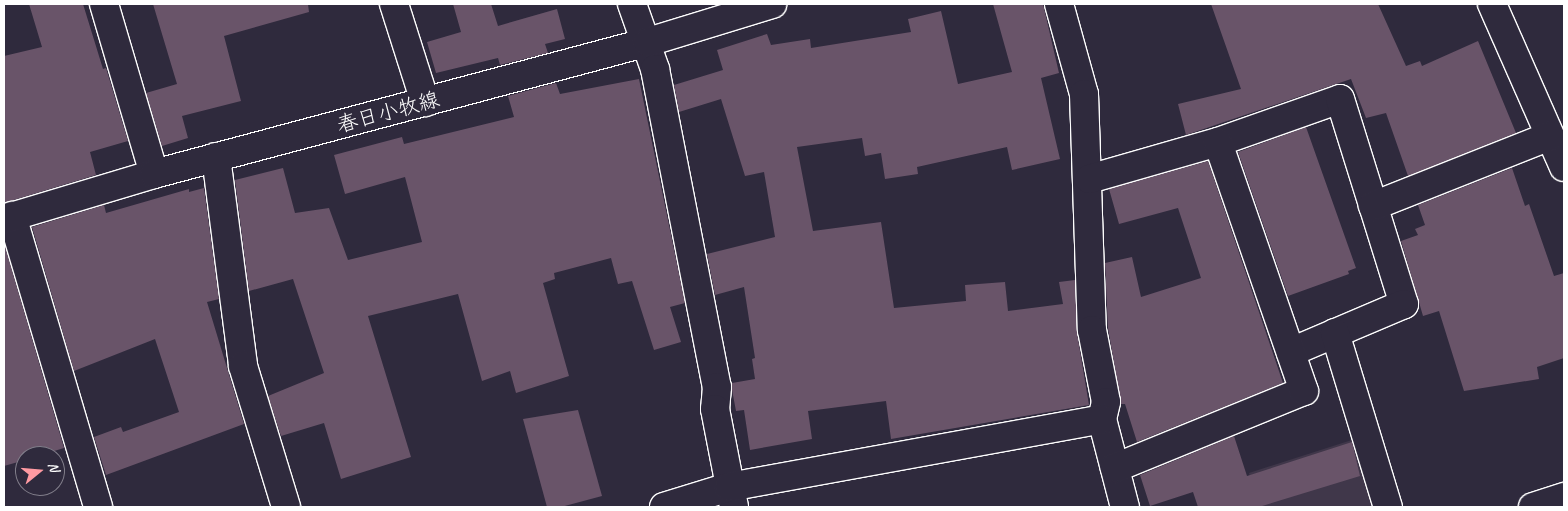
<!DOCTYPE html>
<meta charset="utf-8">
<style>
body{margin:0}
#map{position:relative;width:1568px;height:511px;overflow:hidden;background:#2f2a3d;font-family:Caveat,"Klee One",sans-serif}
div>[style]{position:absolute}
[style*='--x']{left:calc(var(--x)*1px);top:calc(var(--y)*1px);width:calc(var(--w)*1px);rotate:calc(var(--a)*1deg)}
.built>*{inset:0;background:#40374a}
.building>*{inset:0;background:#695469}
.roads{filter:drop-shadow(1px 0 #fff) drop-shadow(-1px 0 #fff) drop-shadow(0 1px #fff) drop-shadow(0 -1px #fff)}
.minor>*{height:28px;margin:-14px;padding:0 14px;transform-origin:14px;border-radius:14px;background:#2f2a3d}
.secondary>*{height:28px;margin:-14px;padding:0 14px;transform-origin:14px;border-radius:14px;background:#2f2a3d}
span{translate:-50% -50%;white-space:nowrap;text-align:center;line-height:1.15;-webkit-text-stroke:4px #2f2a3d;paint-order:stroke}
.street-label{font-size:21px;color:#fff}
.frame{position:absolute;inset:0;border:5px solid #fff;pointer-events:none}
.north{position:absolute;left:15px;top:446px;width:50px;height:50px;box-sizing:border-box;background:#2f2a3d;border:1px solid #827f8b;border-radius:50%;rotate:73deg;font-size:14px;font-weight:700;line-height:20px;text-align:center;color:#fff}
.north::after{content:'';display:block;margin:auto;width:18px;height:22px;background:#ff9aa2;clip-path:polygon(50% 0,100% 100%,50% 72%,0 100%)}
</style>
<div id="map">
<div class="built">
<i style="clip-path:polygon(1358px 438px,1379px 507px,1253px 507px,1244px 479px,1250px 477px,1249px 473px)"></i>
</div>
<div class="building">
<i style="clip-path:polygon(29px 4px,83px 4px,103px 69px,106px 68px,128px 141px,90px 152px,96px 175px,4px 203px,4px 56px,42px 47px)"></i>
<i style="clip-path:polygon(153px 4px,308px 4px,309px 12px,224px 36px,241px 101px,182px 116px,188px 138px,162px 146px,146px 93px,177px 84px)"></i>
<i style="clip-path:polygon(453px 4px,491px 4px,498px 26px,557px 9px,565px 39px,545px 44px,548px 53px,500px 65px,498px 58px,436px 73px,427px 42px,461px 32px)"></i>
<i style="clip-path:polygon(993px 4px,1043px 4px,1059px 73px,1041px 78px,1060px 159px,1012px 170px,1007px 147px,917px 167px,918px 174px,885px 179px,881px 153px,865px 156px,862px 138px,797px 147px,813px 231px,881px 222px,894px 308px,966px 301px,965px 285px,1005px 282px,1008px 311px,1063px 304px,1059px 282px,1075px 280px,1077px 333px,1089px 405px,891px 439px,886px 401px,808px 411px,812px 439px,750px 450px,744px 410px,736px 411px,732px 390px,732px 383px,755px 379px,752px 359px,755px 358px,744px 287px,715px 295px,707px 254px,775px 237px,764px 172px,745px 176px,721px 99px,679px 112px,674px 85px,723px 70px,717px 50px,767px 34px,771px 45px,810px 39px,811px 48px,911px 32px,908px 19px,941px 11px,958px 84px,1012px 72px)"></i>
<i style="clip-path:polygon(1211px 4px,1378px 4px,1406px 66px,1420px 61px,1422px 66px,1478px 41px,1516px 133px,1408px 176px,1386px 113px,1366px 118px,1351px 79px,1186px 135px,1178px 104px,1241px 89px)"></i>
<i style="clip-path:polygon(639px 79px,685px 303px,670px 307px,681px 342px,654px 350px,632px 281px,618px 284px,611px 258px,554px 273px,555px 279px,543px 283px,569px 376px,516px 393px,510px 371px,482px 381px,458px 294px,368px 316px,411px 457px,341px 479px,324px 423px,281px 436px,268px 396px,324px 373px,293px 279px,249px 291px,235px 180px,283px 168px,295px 213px,329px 208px,348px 260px,422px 242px,405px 177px,345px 194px,334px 155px,402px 137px,404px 144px,514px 117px,508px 96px,556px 83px,560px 94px)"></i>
<i style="clip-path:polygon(1306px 127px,1356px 268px,1348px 271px,1349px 274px,1288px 296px,1238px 152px)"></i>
<i style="clip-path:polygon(1208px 161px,1283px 383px,1137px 442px,1125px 404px,1121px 404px,1108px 328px,1105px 263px,1132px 257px,1141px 297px,1201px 278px,1178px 208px,1119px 224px,1109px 189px)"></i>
<i style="clip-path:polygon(1512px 168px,1525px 206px,1529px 204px,1554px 276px,1564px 273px,1564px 358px,1537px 367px,1539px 379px,1464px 391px,1439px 311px,1423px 316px,1401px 241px,1418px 235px,1415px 229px,1425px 225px,1418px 205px)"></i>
<i style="clip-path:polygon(204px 188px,219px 299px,207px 302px,244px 424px,106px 475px,94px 437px,121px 427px,123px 432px,179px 412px,155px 339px,74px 371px,32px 227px,104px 205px,106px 213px,189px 189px,189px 192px)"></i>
<i style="clip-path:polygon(4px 243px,64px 448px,38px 456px,25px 456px,25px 460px,4px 466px)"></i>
<i style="clip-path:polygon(578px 410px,602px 496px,561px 507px,547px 507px,523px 419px)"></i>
<i style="clip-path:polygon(1234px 436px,1247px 476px,1352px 442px,1360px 476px,1259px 507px,1198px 507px,1193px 492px,1150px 506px,1140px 475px)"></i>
</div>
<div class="roads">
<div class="minor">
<i style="--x:104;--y:4;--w:177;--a:73.6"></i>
<i style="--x:394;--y:4;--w:103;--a:72.4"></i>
<i style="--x:632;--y:4;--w:69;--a:70.5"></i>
<i style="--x:655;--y:69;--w:324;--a:79"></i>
<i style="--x:717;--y:387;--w:22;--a:95"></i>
<i style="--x:715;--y:409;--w:100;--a:79"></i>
<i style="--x:1059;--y:4;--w:93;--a:74.5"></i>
<i style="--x:1084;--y:94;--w:236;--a:88.1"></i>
<i style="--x:1092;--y:330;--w:73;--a:79"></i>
<i style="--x:1106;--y:402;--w:17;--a:103"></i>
<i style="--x:1102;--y:419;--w:91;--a:75.4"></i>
<i style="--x:1492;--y:4;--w:178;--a:66.2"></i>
<i style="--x:216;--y:157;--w:211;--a:82.6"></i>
<i style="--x:243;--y:366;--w:147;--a:73"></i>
<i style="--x:1089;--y:179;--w:134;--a:-16"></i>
<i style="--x:1218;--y:142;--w:129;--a:-19.4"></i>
<i style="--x:1340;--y:99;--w:215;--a:72.7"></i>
<i style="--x:1404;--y:304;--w:123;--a:157"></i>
<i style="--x:1373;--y:206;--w:190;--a:-21.6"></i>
<i style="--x:12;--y:216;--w:303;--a:73.5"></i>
<i style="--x:1335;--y:333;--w:182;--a:73.1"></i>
<i style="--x:1115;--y:468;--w:204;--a:-22.2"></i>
<i style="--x:1304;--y:391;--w:263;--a:-109.1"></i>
<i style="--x:664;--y:507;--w:68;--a:-17.1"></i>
<i style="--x:729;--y:487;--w:379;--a:-10.3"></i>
<i style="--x:1533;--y:507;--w:33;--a:-18"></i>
</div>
<div class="secondary">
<i style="--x:4;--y:219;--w:157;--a:-16.7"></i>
<i style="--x:154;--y:174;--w:511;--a:-14.96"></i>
<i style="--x:648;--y:42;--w:130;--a:-17"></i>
</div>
</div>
<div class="street-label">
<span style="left:388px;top:112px;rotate:-15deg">春日小牧線</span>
</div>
<div class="frame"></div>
<div class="north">N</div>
</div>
